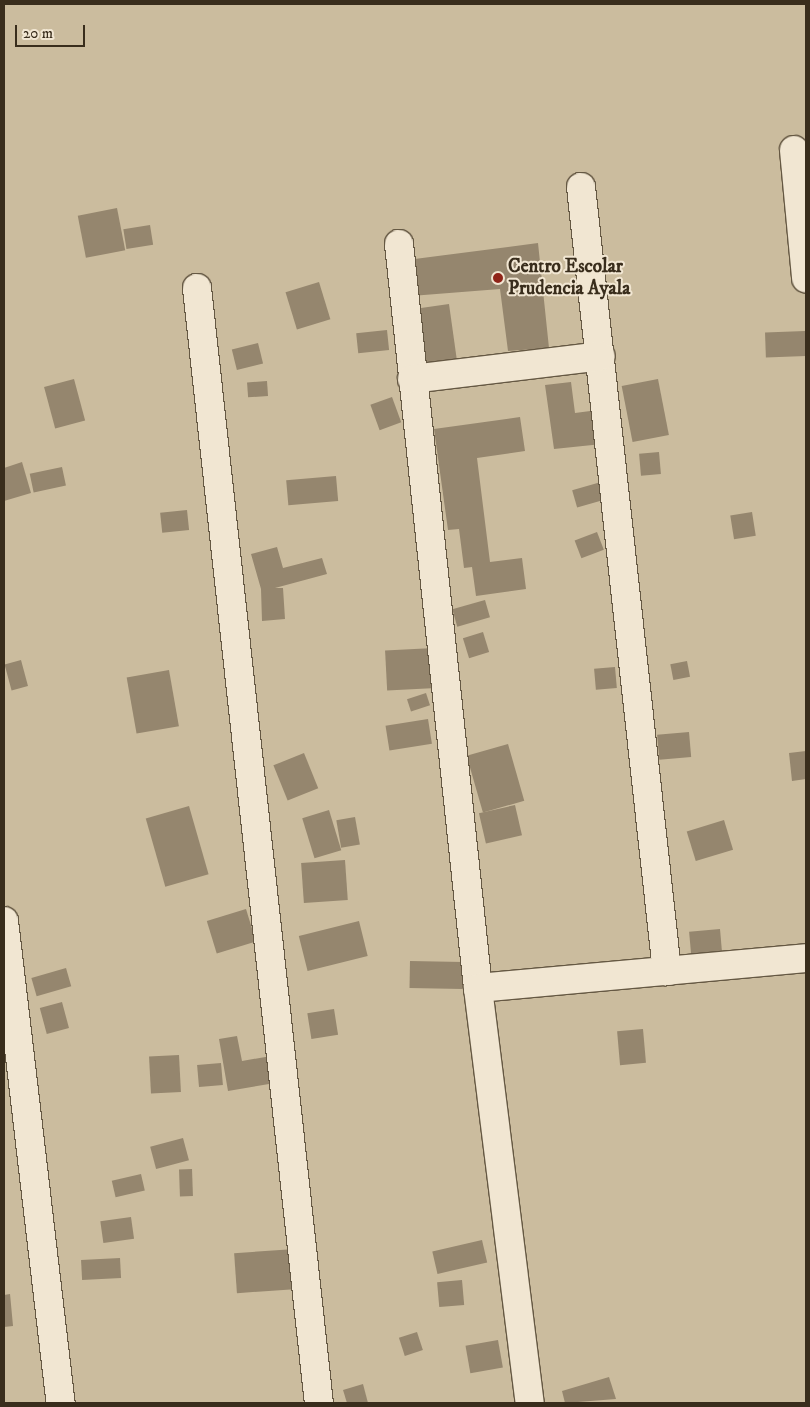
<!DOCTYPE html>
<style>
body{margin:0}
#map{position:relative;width:810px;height:1407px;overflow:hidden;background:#e9d9b9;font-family:"IM FELL DW Pica",serif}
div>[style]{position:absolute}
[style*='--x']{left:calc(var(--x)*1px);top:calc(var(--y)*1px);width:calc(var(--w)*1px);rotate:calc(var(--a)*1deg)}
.green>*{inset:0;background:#cbbc9e;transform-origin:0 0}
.building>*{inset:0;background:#95866e;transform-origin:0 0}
.roads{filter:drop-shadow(1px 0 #655843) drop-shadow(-1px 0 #655843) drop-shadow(0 1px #655843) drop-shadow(0 -1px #655843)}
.minor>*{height:28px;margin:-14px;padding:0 14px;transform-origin:14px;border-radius:14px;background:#f1e6d2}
.dots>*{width:14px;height:14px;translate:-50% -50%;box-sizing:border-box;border:2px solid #f1e6d2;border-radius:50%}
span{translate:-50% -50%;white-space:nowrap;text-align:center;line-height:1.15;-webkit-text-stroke:4px #f1e6d2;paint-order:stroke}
.poi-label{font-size:19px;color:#392d1c;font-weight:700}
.left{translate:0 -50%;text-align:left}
.frame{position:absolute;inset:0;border:5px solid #392d1c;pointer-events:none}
.scale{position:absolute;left:15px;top:25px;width:70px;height:22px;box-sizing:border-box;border:2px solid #392d1c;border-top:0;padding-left:6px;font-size:15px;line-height:18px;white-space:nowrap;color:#392d1c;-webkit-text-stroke:4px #f1e6d2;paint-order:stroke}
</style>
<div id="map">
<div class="green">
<i style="left:4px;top:4px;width:802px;height:1399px"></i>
</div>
<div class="building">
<i style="left:117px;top:208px;width:43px;height:40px;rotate:79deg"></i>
<i style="left:150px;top:225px;width:20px;height:27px;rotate:81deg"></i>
<i style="clip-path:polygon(538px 243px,549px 348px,508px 351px,500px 289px,411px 296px,407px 260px)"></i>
<i style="left:319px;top:282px;width:39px;height:35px;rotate:73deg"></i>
<i style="left:449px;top:304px;width:62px;height:37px;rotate:82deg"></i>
<i style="left:387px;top:330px;width:20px;height:31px;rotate:84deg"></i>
<i style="left:805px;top:331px;width:25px;height:40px;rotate:88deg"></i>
<i style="left:258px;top:343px;width:21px;height:27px;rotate:76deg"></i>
<i style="left:74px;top:379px;width:43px;height:31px;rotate:75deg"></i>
<i style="left:658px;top:379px;width:57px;height:37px;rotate:79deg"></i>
<i style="left:267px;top:381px;width:15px;height:20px;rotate:86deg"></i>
<i style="clip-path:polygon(571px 382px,575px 413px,598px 410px,602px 444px,554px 449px,545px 385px)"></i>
<i style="left:392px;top:397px;width:27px;height:23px;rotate:70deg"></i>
<i style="clip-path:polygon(520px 417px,525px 451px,477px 458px,490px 562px,522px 558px,526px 589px,476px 596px,472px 567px,464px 568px,459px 529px,448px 530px,434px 429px)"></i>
<i style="left:659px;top:452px;width:22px;height:20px;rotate:85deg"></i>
<i style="clip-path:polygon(22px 462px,31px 493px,4px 501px,4px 468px)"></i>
<i style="left:62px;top:467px;width:19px;height:33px;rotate:78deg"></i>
<i style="left:336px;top:476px;width:25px;height:50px;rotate:85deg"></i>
<i style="left:601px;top:482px;width:18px;height:30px;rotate:74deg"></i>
<i style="left:187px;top:510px;width:20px;height:27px;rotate:84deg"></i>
<i style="left:752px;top:512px;width:24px;height:22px;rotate:81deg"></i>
<i style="left:597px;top:532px;width:19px;height:24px;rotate:69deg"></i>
<i style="clip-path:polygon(277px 547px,283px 568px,322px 558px,327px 574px,275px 588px,283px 588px,285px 619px,262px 621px,261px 589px,251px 554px)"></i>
<i style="left:485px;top:600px;width:18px;height:34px;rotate:74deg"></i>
<i style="left:483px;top:632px;width:21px;height:21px;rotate:73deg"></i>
<i style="left:434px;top:648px;width:40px;height:49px;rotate:87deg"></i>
<i style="left:21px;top:660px;width:27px;height:17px;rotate:75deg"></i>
<i style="left:687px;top:661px;width:16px;height:17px;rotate:79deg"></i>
<i style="left:615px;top:667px;width:21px;height:21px;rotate:85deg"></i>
<i style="left:169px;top:670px;width:57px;height:43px;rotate:80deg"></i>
<i style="left:426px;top:693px;width:13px;height:20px;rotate:72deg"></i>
<i style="left:428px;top:719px;width:25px;height:43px;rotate:81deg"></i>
<i style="left:689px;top:732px;width:25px;height:32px;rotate:85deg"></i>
<i style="left:508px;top:744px;width:59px;height:43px;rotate:74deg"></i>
<i style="clip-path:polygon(806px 751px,806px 779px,792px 781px,789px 753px)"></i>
<i style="left:304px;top:753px;width:38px;height:33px;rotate:68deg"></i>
<i style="left:515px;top:805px;width:31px;height:37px;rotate:77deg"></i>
<i style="left:189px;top:806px;width:71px;height:45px;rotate:74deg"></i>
<i style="left:329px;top:810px;width:42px;height:28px;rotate:73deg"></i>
<i style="left:355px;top:817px;width:28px;height:19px;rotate:80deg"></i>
<i style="left:724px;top:820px;width:31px;height:39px;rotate:73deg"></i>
<i style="left:345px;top:860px;width:40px;height:44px;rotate:86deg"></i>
<i style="left:246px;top:909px;width:34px;height:41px;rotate:73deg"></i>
<i style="left:359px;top:921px;width:36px;height:62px;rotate:76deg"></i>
<i style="left:720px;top:929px;width:23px;height:31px;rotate:85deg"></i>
<i style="left:410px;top:961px;width:53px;height:27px;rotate:1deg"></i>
<i style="left:66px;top:968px;width:19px;height:36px;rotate:74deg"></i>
<i style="left:62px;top:1002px;width:27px;height:23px;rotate:75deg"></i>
<i style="left:334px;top:1009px;width:26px;height:27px;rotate:81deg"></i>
<i style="left:643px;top:1029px;width:34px;height:26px;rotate:85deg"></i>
<i style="clip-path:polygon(237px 1036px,242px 1061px,277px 1055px,281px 1082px,228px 1091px,219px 1039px)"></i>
<i style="left:179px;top:1055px;width:37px;height:30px;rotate:87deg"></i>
<i style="left:221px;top:1063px;width:22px;height:24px;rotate:85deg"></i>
<i style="left:183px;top:1138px;width:23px;height:34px;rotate:75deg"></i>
<i style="left:192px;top:1169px;width:27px;height:13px;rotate:88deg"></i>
<i style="left:141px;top:1174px;width:17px;height:30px;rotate:77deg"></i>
<i style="left:131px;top:1217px;width:22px;height:31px;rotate:82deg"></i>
<i style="left:482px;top:1240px;width:23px;height:51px;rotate:77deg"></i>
<i style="left:295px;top:1249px;width:40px;height:61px;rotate:86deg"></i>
<i style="left:120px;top:1258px;width:20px;height:39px;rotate:87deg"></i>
<i style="left:462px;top:1280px;width:25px;height:25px;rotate:85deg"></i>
<i style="clip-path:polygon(10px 1294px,13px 1326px,4px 1327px,4px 1295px)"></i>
<i style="left:417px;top:1332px;width:19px;height:19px;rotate:72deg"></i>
<i style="left:498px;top:1340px;width:28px;height:33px;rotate:80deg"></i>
<i style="clip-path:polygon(609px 1377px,616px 1399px,565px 1403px,562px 1391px)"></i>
<i style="clip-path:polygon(363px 1384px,368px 1403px,347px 1403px,343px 1390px)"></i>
</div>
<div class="roads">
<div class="minor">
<i style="--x:794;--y:150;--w:129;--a:84.6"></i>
<i style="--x:581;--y:187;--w:789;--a:83.74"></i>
<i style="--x:399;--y:244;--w:748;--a:83.94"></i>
<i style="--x:478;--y:988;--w:418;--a:82.9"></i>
<i style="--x:197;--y:288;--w:1122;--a:83.76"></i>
<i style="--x:412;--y:379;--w:190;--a:-6.9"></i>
<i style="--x:4;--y:921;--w:485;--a:83.3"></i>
<i style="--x:478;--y:988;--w:329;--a:-5.2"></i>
</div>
</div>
<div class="dots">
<i style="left:498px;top:278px;background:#8f2418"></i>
</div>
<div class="poi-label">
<span class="left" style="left:508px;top:278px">Centro Escolar<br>Prudencia Ayala</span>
</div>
<div class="frame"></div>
<div class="scale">20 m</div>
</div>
